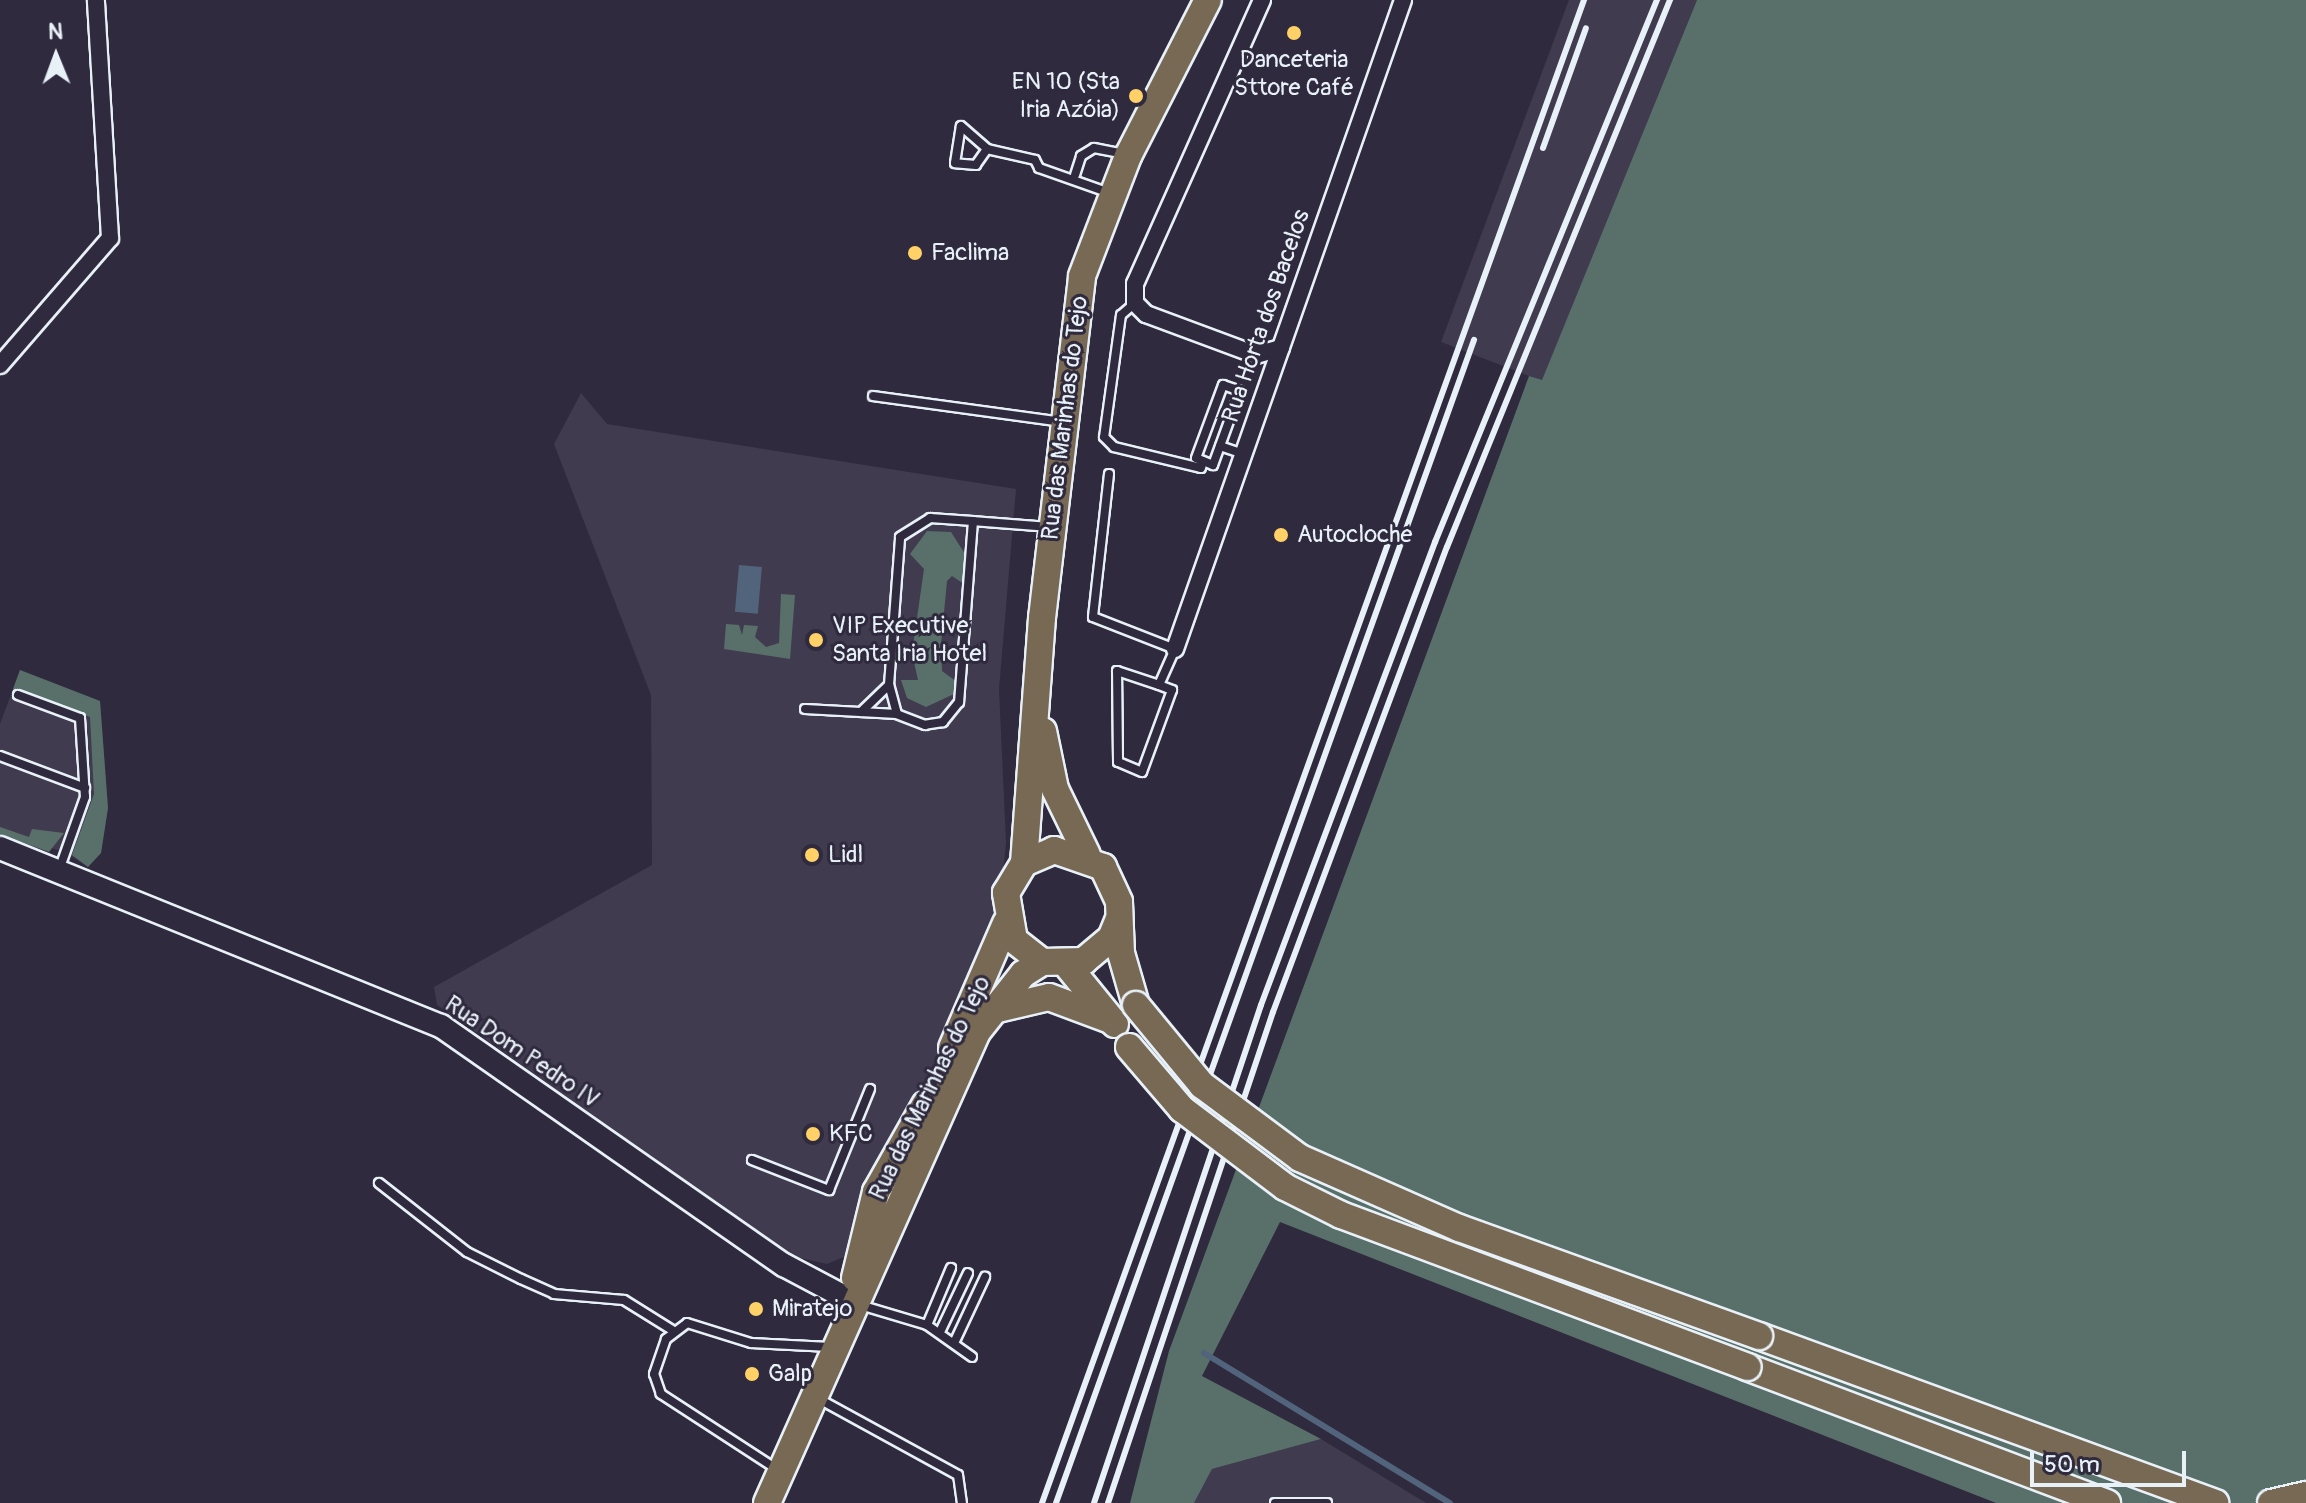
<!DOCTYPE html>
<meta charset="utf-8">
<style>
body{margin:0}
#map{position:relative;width:2306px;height:1503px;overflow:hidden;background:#2f2a3d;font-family:Pangolin,sans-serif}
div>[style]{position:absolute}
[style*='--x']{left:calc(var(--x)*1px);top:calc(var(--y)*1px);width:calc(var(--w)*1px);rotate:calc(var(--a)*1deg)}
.built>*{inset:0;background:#413b50}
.green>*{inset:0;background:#596f6a}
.water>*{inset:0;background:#51647c;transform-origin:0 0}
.stream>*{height:6px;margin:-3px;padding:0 3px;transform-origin:3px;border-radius:3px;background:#51647c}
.roads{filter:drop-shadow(2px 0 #e8f1f8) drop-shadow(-2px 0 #e8f1f8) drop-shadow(0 2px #e8f1f8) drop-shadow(0 -2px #e8f1f8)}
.lane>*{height:8px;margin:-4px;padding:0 4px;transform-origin:4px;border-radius:4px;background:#2f2a3d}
.street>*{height:16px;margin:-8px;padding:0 8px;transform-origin:8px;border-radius:8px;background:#2f2a3d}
.secondary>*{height:22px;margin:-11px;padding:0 11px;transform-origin:11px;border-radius:11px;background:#2f2a3d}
.primary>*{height:26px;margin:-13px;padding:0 13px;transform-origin:13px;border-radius:13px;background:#786954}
.rail>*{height:6px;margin:-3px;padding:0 3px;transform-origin:3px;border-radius:3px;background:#e8f1f8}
.bridges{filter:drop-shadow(2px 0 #e8f1f8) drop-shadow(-2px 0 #e8f1f8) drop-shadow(0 2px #e8f1f8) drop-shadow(0 -2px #e8f1f8)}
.primary-bridge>*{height:26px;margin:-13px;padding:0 13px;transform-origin:13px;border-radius:13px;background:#786954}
.dots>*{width:22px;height:22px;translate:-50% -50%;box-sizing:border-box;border:4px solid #2f2a3d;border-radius:50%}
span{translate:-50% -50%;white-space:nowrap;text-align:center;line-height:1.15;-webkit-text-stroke:6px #2f2a3d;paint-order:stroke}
.poi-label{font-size:24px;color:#e8f1f8}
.right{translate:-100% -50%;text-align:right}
.left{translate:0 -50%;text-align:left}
.street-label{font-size:24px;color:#e8f1f8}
.north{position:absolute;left:16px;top:16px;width:80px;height:80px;-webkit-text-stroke:6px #2f2a3d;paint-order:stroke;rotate:359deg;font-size:22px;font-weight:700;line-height:32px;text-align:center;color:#e8f1f8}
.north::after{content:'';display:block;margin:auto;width:28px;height:36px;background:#e8f1f8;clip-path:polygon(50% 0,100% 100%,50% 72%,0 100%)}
.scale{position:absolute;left:2030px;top:1451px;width:156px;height:36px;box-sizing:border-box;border:4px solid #e8f1f8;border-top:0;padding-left:10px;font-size:24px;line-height:28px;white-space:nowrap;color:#e8f1f8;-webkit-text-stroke:6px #2f2a3d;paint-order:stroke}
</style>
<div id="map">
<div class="built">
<i style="clip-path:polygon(1569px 0,1697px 0,1542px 381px,1441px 342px)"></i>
<i style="clip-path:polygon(581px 393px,607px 424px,1016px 489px,999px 689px,1006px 842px,1001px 896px,969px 996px,853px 1253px,827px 1264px,792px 1256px,437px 1005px,434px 987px,652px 865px,651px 695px,554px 444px)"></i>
<i style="clip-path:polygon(20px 670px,100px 701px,108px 808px,101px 853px,88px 867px,65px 852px,0 834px,0 724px)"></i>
<i style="clip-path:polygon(1321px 1439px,1426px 1503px,1194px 1503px,1212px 1469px)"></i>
</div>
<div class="green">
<i style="clip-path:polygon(1697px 0,2306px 0,2306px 1503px,1996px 1503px,1280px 1222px,1202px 1376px,1321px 1439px,1212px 1469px,1194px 1503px,1130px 1503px,1169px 1351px,1529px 376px,1542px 380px)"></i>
<i style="clip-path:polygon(927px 531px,951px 532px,965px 554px,964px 584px,952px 576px,947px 581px,941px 644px,942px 671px,957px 682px,954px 694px,926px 707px,907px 698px,901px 680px,918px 680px,912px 653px,924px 569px,910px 554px)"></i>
<i style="clip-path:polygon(781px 594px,795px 595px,790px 659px,724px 649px,726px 624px,739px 625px,742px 635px,744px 625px,758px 626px,755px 637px,766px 647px,779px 643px)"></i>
<i style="clip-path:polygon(20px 670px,100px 701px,108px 808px,101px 853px,88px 867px,72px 855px,94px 794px,90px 717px,13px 689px)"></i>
<i style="clip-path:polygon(0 827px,29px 837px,32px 829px,64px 833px,49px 852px,0 834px)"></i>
</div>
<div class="water">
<i style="left:739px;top:565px;width:23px;height:47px;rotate:5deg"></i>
</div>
<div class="stream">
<i style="--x:1204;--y:1353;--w:288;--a:31.4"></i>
</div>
<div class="roads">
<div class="lane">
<i style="--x:987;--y:149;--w:19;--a:125"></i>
<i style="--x:976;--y:165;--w:21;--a:-175"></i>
<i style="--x:955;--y:163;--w:37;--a:-81"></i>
<i style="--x:961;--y:126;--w:35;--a:41"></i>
<i style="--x:987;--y:149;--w:49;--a:12.9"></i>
<i style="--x:1035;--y:160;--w:9;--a:63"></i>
<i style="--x:1039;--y:168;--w:75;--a:19.4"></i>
<i style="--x:1075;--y:175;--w:20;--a:-72"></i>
<i style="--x:1081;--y:156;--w:15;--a:-32"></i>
<i style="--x:1094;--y:148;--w:32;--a:11"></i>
<i style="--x:1135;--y:303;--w:18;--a:139"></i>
<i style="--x:1121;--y:315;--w:123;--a:97.9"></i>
<i style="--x:1104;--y:437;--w:14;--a:45"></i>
<i style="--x:1114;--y:447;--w:89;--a:13.6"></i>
<i style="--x:1201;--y:468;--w:7;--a:-74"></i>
<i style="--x:1223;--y:385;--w:18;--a:19"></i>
<i style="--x:1240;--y:391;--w:79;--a:110"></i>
<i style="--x:1213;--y:465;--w:18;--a:-158"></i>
<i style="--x:1196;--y:458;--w:78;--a:-69.7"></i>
<i style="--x:873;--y:396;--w:191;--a:7.8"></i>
<i style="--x:1220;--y:446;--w:24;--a:19"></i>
<i style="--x:1109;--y:474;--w:144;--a:96.4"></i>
<i style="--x:1093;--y:617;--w:88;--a:21.3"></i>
<i style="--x:1175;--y:649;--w:39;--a:114"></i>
<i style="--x:1159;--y:685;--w:14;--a:21"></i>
<i style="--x:1172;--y:690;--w:87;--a:110.1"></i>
<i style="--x:1142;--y:772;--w:26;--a:-157"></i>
<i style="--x:1118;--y:762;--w:91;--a:-90.6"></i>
<i style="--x:1117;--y:671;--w:44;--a:18.4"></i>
<i style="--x:973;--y:521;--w:182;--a:94.4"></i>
<i style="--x:959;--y:702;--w:26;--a:129"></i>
<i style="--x:943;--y:722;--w:18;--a:171"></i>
<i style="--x:925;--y:725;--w:30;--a:-159"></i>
<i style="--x:897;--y:714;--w:30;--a:-105"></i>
<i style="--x:889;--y:685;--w:148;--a:-85.7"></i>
<i style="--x:900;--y:537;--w:36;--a:-32"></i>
<i style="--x:930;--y:518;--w:43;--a:4"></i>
<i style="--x:973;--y:521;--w:76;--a:4.5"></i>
<i style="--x:18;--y:695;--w:66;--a:20.4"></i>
<i style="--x:80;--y:718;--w:79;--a:86.4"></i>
<i style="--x:85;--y:797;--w:77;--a:109.6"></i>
<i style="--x:805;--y:709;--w:92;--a:3.1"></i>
<i style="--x:861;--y:712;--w:39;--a:-44"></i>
<i style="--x:0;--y:756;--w:91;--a:20.6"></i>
<i style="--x:752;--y:1160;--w:83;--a:21.3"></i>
<i style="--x:829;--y:1190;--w:109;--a:-67.9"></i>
<i style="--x:379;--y:1183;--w:112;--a:38.1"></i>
<i style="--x:467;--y:1252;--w:60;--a:26.6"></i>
<i style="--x:521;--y:1279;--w:36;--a:24"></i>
<i style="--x:554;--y:1294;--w:70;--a:4.9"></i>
<i style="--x:624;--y:1300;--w:57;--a:32"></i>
<i style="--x:860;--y:1305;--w:70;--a:16.6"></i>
<i style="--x:927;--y:1325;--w:55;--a:35.4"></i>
<i style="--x:927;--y:1325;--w:62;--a:-67.2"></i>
<i style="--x:940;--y:1332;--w:65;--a:-64.6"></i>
<i style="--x:955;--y:1341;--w:71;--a:-64.9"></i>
<i style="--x:819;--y:1399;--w:158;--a:28.7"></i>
<i style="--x:958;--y:1475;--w:28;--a:82"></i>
<i style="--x:778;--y:1470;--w:140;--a:-147"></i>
<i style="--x:661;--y:1394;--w:21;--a:-109"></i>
<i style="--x:654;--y:1374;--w:37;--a:-71"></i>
<i style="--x:666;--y:1339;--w:26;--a:-37"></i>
<i style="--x:687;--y:1323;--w:67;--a:17.4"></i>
<i style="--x:751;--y:1343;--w:79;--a:2.9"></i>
<i style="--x:1275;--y:1503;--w:52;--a:0"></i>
</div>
<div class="street">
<i style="--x:1262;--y:0;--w:311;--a:114.1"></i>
<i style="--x:1135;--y:284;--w:19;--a:90"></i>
<i style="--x:1135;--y:303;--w:16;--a:45"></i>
<i style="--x:1146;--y:314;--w:117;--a:20.4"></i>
<i style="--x:1256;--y:355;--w:26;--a:-16"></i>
<i style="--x:0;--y:365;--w:168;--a:-49.1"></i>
<i style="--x:110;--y:238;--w:238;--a:-93.4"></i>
<i style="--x:1175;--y:649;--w:688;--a:-70.64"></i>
</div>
<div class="secondary">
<i style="--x:0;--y:848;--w:476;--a:22"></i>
<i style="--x:441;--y:1026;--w:418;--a:34.9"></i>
<i style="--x:784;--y:1265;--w:77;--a:27.9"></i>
</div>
<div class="primary">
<i style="--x:1043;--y:731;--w:59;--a:78.3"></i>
<i style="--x:1055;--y:789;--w:73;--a:64.1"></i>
<i style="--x:1024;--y:863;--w:246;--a:-85.8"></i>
<i style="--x:1042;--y:618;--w:344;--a:-83.3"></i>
<i style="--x:1082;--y:276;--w:129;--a:-69"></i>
<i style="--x:1128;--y:156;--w:175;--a:-62.9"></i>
<i style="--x:1118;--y:921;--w:18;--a:112"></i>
<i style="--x:1111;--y:938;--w:35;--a:140"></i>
<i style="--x:1084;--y:961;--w:42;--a:178.6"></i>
<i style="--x:1042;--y:962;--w:36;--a:-142"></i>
<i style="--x:1014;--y:940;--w:48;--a:-99.7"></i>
<i style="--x:1006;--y:893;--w:35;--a:-59"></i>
<i style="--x:1024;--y:863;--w:33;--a:-23"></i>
<i style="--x:1054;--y:850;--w:52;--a:19.1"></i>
<i style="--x:1103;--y:867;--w:38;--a:65"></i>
<i style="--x:1119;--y:902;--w:51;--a:87.8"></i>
<i style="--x:1121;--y:953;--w:54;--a:73.9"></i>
<i style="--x:1067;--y:965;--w:76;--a:50.9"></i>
<i style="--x:993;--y:1010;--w:57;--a:-13.1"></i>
<i style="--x:1049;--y:997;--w:68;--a:20.6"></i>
<i style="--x:952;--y:1048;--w:136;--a:-66.6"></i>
<i style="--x:855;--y:1278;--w:89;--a:-76.3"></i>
<i style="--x:876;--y:1192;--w:100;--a:-60.6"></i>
<i style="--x:1759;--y:1336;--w:486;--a:20.1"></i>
<i style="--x:1747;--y:1367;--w:385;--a:20.7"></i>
<i style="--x:767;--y:1503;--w:516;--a:-65.97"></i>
<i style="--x:977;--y:1032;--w:74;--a:-51.6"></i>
<i style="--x:1023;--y:974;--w:22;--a:-32"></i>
<i style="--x:2271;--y:1503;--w:36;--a:-13"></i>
</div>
</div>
<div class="rail">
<i style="--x:1543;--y:148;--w:127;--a:-70.3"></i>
<i style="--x:1042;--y:1503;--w:1598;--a:-70.17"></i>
<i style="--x:1056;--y:1503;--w:1236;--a:-70.23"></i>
<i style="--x:1094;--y:1503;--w:525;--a:-71.46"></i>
<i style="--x:1261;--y:1005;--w:495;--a:-69.4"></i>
<i style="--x:1435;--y:542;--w:586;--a:-67.73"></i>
<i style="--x:1108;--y:1503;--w:518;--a:-71.43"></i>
<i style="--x:1273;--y:1012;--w:496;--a:-69.5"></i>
<i style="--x:1447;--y:547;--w:591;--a:-67.82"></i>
</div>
<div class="bridges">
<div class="primary-bridge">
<i style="--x:1136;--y:1005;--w:104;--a:50.5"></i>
<i style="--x:1202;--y:1085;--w:122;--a:36.7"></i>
<i style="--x:1300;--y:1158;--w:174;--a:23.8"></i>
<i style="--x:1459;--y:1228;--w:319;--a:19.8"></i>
<i style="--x:1129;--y:1047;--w:82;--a:49.5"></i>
<i style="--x:1182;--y:1109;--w:129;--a:37.1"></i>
<i style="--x:1285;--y:1187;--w:63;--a:26.6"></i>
<i style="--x:1341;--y:1215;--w:434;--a:20.5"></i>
</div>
</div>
<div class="dots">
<i style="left:1294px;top:33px;background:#ffd166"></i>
<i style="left:1136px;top:96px;background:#ffd166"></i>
<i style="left:915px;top:253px;background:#ffd166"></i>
<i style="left:1281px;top:535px;background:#ffd166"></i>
<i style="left:816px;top:640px;background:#ffd166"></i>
<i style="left:812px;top:855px;background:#ffd166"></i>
<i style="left:813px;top:1134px;background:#ffd166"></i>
<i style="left:756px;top:1309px;background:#ffd166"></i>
<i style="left:752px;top:1374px;background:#ffd166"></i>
</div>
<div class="poi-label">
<span style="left:1294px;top:74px">Danceteria<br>Sttore Café</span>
<span class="right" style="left:1120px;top:96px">EN 10 (Sta<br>Iria Azóia)</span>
<span class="left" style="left:931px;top:253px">Faclima</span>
<span class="left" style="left:1297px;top:535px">Autocloche</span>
<span class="left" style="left:832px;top:640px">VIP Executive<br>Santa Iria Hotel</span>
<span class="left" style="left:828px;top:855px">Lidl</span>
<span class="left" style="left:829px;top:1134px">KFC</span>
<span class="left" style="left:772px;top:1309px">Miratejo</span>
<span class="left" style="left:768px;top:1374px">Galp</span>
</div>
<div class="street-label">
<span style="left:1266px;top:316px;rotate:-71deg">Rua Horta dos Bacelos</span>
<span style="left:1065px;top:418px;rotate:-83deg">Rua das Marinhas do Tejo</span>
<span style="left:522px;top:1052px;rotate:34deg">Rua Dom Pedro IV</span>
<span style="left:930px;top:1088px;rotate:-64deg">Rua das Marinhas do Tejo</span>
</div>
<div class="north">N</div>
<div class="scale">50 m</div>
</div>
